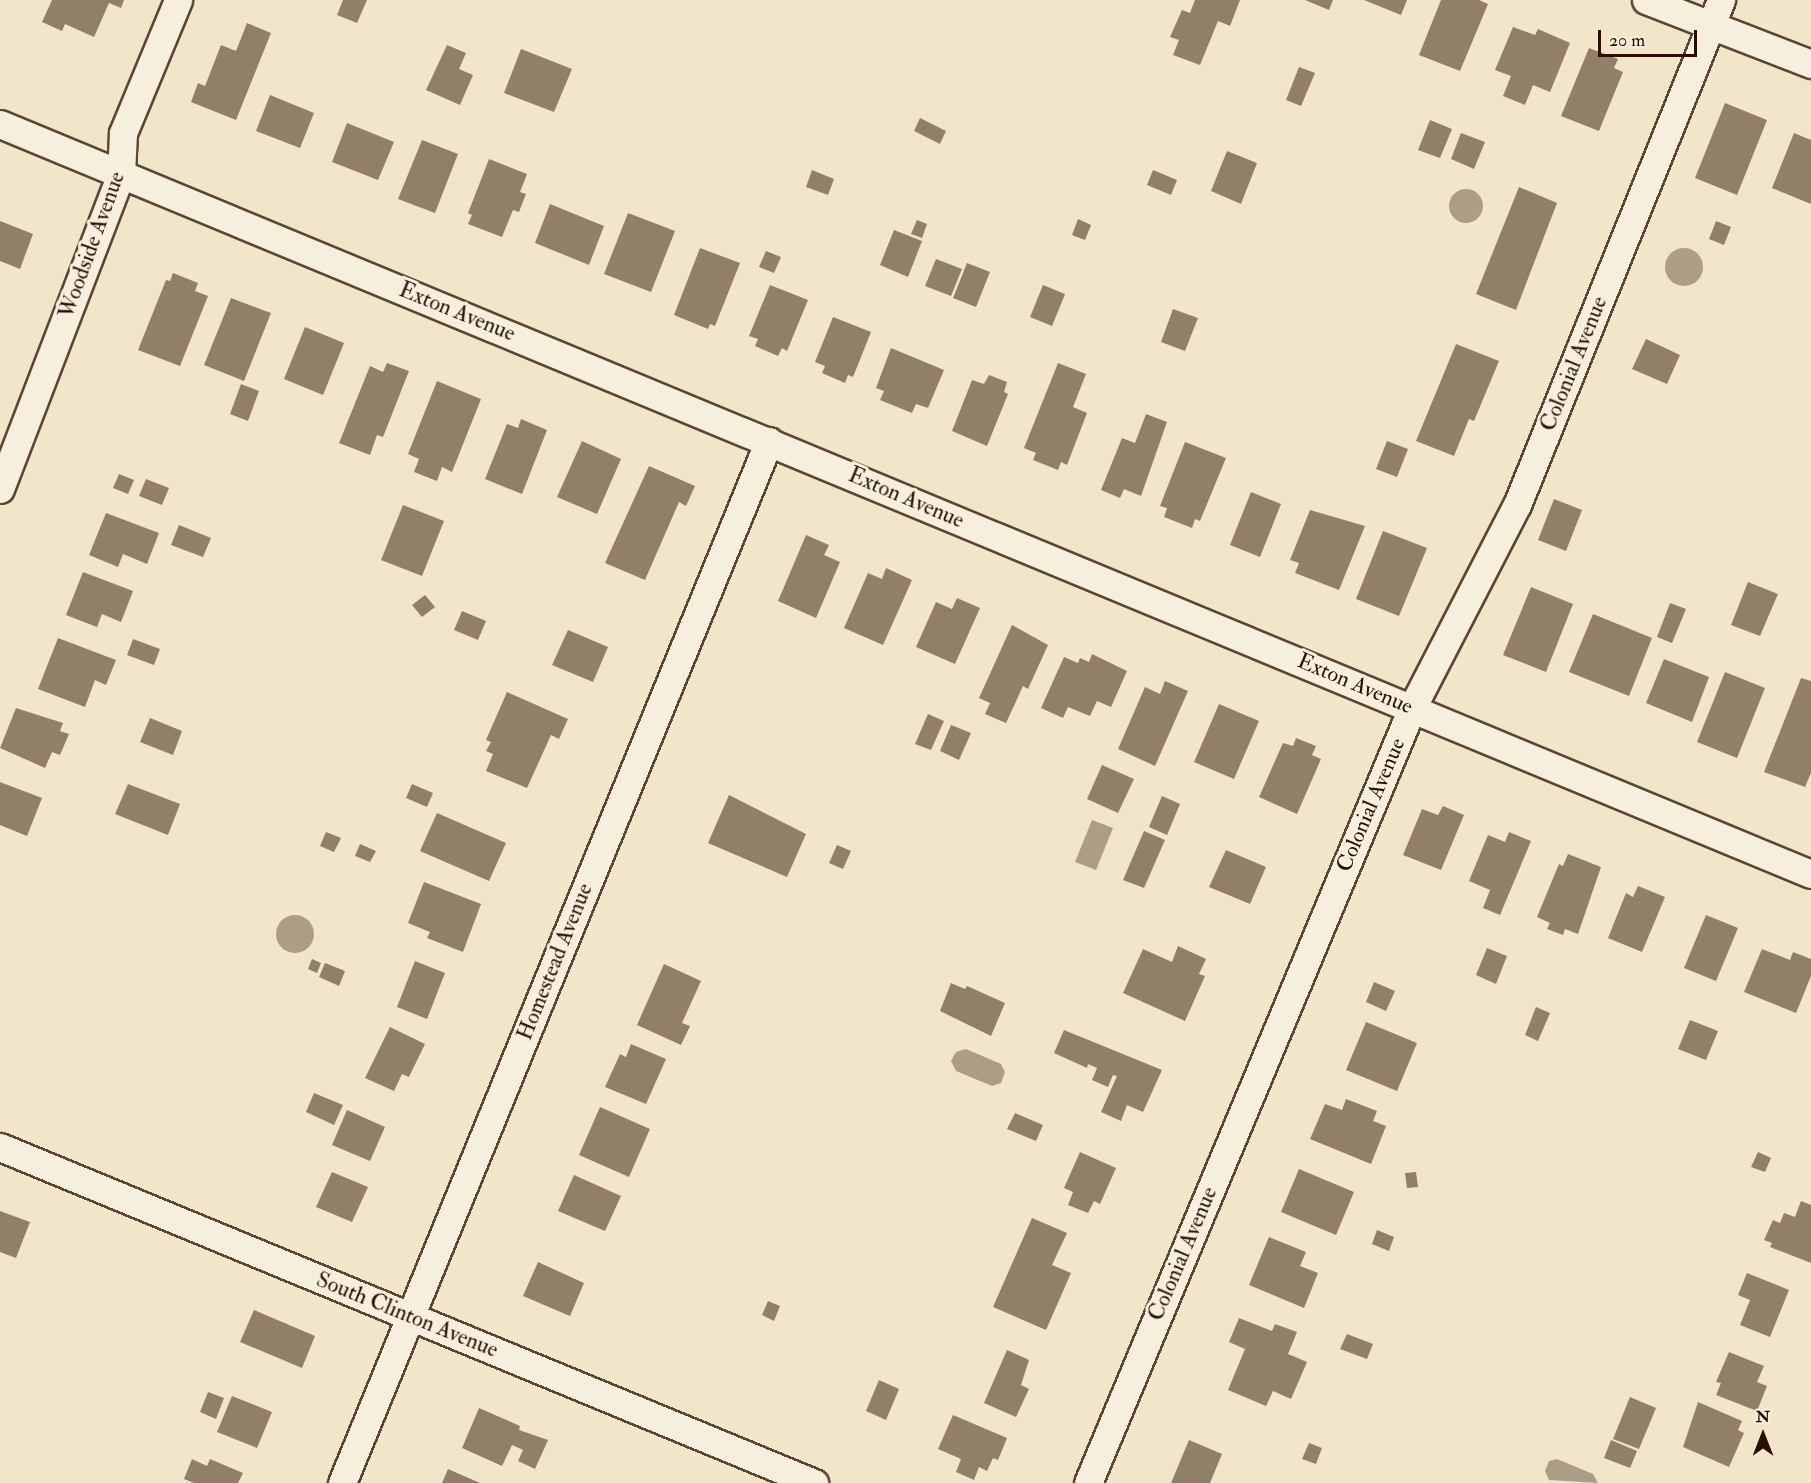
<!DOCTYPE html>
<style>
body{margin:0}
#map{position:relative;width:1811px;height:1483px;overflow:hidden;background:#f2e6ca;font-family:"IM FELL Double Pica",serif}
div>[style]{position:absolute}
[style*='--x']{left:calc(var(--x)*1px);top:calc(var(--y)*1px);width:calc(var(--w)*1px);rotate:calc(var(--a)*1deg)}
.water>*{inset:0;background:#ae9d86}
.round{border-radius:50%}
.building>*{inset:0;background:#927f6a}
.roads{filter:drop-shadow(2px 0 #5c4533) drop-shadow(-2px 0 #5c4533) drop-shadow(0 2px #5c4533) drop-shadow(0 -2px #5c4533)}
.minor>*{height:27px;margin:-13.5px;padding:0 13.5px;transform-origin:13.5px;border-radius:13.5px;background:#f7efdd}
span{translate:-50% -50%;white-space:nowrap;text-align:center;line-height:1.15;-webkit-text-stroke:6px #f7efdd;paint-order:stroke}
.street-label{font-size:22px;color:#2a0f01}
.north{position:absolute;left:1733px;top:1405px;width:60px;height:60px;-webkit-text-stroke:4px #f7efdd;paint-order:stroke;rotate:0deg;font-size:16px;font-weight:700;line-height:24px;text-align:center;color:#2a0f01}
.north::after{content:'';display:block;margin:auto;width:21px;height:27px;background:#2a0f01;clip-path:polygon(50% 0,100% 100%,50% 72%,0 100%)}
.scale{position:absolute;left:1598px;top:30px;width:99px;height:27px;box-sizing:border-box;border:3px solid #2a0f01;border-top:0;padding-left:8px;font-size:18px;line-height:21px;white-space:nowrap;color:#2a0f01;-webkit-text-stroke:4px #f7efdd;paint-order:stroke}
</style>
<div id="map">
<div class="water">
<i class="round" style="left:1449px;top:189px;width:34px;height:34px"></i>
<i class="round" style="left:1665px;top:248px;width:38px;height:38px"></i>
<i style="clip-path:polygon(1092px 820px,1113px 828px,1096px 870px,1075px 862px)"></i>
<i class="round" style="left:276px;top:915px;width:38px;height:38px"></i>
<i style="clip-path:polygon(966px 1049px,1001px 1064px,1005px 1072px,1001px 1083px,992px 1086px,956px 1071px,951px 1061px,956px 1052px)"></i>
<i style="clip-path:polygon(1557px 1459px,1593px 1474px,1598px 1483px,1549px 1480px,1545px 1471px,1549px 1461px)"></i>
</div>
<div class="building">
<i style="clip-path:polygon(52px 0,124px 0,121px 8px,109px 3px,94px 37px,65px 24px,62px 31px,42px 22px)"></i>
<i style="clip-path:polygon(343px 0,367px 0,357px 23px,337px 15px)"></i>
<i style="clip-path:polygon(1195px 0,1240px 0,1230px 26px,1218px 21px,1200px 65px,1173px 55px,1179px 40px,1170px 37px,1182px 10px,1190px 13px)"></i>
<i style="clip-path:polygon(1305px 0,1333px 0,1329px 10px)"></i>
<i style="clip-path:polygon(1364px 0,1407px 0,1401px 15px)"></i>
<i style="clip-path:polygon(1441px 0,1479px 0,1488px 4px,1460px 71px,1419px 55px)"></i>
<i style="clip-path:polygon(247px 23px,271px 33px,236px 120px,191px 102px,198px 83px,205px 86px,221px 45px,236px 51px)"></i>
<i style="clip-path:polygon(1513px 27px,1535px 35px,1538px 29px,1570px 43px,1550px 92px,1533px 85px,1525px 105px,1503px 96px,1511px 76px,1495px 70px)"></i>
<i style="clip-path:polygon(447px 45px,466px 53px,459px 69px,473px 75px,460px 105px,426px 90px)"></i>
<i style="clip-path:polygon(1589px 48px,1618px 59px,1614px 68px,1623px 72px,1599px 131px,1561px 116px)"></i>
<i style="clip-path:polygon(521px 49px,572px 69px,554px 112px,504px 93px)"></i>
<i style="clip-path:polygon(1299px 67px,1315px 73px,1301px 106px,1286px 100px)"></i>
<i style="clip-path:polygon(270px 95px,314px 113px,300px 148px,256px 131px)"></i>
<i style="clip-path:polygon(1725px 103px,1767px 120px,1737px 195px,1695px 178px)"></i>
<i style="clip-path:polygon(920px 118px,946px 131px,940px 144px,914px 131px)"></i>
<i style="clip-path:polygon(1430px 120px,1452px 129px,1440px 158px,1418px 150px)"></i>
<i style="clip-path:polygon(347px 123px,394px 142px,378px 180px,332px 162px)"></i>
<i style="clip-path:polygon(1461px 133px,1485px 142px,1474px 169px,1451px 159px)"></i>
<i style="clip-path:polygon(1794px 133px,1811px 140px,1811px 204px,1772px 188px)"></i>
<i style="clip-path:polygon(422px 140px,458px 154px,435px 213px,398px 199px)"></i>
<i style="clip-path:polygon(1227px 151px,1257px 163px,1241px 204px,1211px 191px)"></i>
<i style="clip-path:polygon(489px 159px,527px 174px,520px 192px,526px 194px,519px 212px,513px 210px,502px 237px,468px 224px,472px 215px,468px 213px)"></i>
<i style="clip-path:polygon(812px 170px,834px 179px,828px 195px,806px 187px)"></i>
<i style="clip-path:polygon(1153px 170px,1177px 180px,1171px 195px,1147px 185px)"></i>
<i style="clip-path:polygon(1519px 187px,1557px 203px,1516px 310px,1476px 294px)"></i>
<i style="clip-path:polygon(550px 204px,604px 226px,589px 265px,535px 243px)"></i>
<i style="clip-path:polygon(628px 213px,675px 231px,651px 292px,604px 274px)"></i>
<i style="clip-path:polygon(1078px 219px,1091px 225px,1085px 240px,1072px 235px)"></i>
<i style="clip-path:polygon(917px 220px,927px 224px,922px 238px,911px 234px)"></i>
<i style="clip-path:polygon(0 221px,33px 234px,20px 269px,0 261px)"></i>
<i style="clip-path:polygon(1716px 221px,1731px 227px,1724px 245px,1709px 239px)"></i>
<i style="clip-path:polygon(894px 230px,922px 241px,908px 277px,880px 265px)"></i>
<i style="clip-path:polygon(700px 248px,740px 263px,715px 326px,710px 324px,708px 329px,674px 315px)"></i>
<i style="clip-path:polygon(766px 251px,781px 257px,774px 273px,759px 267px)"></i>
<i style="clip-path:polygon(936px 259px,962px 269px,951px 296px,925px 286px)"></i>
<i style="clip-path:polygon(967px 263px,990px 272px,976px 307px,953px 298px)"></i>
<i style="clip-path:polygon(173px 273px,198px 283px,195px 291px,208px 296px,180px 366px,138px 350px,166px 280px,170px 281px)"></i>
<i style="clip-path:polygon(770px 285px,808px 300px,787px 351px,782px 348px,778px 356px,755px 346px,758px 339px,749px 336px)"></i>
<i style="clip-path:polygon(1043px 285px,1065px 294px,1052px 326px,1030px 317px)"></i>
<i style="clip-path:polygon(231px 298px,271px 313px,244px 381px,204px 365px)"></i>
<i style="clip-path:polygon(1173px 309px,1198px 318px,1185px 351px,1161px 342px)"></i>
<i style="clip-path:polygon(833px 317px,871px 332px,853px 377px,848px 375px,845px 383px,822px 373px,825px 366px,815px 362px)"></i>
<i style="clip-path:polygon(305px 327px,344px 343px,323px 395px,284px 379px)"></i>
<i style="clip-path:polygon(1646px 339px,1680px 355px,1667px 384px,1632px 369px)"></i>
<i style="clip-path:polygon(1456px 344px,1499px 361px,1474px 421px,1469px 419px,1454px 456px,1416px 441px)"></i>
<i style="clip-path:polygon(891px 348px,944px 370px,928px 408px,916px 404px,912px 413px,880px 400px,884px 391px,876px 388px)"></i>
<i style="clip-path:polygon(387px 363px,409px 371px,383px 437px,377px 435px,370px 455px,339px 443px,370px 366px,383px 372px)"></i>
<i style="clip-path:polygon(1058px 363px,1086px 374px,1073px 407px,1087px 413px,1067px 465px,1061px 462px,1058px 470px,1033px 460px,1036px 453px,1024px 448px)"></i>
<i style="clip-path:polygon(989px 375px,1007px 382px,1004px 392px,1008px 394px,987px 446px,952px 431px,972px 380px,984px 384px)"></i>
<i style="clip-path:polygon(437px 381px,481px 399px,452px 472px,442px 467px,437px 481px,414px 472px,419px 459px,408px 454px)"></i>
<i style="clip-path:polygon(241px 384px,259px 391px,248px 421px,230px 414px)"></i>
<i style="clip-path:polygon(1146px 414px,1167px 422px,1141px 496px,1124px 489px,1120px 498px,1101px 490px,1122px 438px,1135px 443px)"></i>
<i style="clip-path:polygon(521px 419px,547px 430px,522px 494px,485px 479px,507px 424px,518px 428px)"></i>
<i style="clip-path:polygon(582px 441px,621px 459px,597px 514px,557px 497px)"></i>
<i style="clip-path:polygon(1387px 441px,1408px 449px,1397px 477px,1376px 469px)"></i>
<i style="clip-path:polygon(1185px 442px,1226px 458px,1200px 521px,1195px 519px,1192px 528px,1164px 517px,1167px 508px,1160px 506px)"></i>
<i style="clip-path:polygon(649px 466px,695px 486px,686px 506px,679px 502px,645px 580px,605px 563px)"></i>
<i style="clip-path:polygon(119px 474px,134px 480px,128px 494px,113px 488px)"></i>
<i style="clip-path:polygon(146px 479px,169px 488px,162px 505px,139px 496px)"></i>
<i style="clip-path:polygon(1251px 492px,1281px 504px,1260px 557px,1230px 545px)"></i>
<i style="clip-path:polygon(1554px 499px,1582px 510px,1566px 551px,1538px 540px)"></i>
<i style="clip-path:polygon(403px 505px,444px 521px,422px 576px,381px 560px)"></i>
<i style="clip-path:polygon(1310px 510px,1365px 526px,1339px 590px,1295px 573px,1299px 563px,1290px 560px)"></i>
<i style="clip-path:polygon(106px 513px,159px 533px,147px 564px,123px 554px,118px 567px,89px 555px)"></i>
<i style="clip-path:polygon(179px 525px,211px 538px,203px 557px,171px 545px)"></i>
<i style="clip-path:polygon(1383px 531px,1427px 548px,1399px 616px,1356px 599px)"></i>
<i style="clip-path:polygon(806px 535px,829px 545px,824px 555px,840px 562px,816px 618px,778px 601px)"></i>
<i style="clip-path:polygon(886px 568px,912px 580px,883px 645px,844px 628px,868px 573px,882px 579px)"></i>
<i style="clip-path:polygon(83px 572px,133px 591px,121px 622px,102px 614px,97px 627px,66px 615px)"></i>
<i style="clip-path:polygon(1748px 582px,1778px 594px,1760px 636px,1731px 625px)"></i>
<i style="clip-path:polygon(1531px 587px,1573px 604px,1546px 672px,1503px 655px)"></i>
<i style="clip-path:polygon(425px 595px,435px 607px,422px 617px,412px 605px)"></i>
<i style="clip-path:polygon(957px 598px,980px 608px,955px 664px,916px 647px,936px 602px,952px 609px)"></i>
<i style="clip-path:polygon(1670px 603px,1686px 609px,1672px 643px,1657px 637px)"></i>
<i style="clip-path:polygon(462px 611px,486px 621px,478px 640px,454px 630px)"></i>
<i style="clip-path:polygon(1593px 614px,1652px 638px,1629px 696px,1569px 672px)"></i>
<i style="clip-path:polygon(1012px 625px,1048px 645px,1028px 689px,1023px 686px,1006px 723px,985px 714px,990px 703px,979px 698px)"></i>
<i style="clip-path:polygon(568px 630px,608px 647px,593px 682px,552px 665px)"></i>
<i style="clip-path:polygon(58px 638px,116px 660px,106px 685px,95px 680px,85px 707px,38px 689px)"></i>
<i style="clip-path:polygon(133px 639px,160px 649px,154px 665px,127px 655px)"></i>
<i style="clip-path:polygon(1092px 654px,1127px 671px,1111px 707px,1097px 701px,1090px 716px,1068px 707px,1063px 718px,1041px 708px,1064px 657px,1078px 663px,1080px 658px,1089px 662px)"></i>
<i style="clip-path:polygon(1664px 659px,1709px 677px,1692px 722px,1646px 703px)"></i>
<i style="clip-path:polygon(1725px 672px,1765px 688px,1737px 758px,1697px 742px)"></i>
<i style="clip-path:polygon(1801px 678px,1811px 681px,1811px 773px,1805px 787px,1764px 772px)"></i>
<i style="clip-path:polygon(1165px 681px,1188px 691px,1155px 766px,1118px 749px,1145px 687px,1160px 694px)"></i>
<i style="clip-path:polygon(507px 692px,568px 719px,559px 739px,551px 735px,527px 788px,486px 771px,493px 754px,486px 751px,491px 742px,486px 740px)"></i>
<i style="clip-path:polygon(1219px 704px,1259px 721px,1234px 779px,1194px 762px)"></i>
<i style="clip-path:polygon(16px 708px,63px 723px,60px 731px,69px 734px,60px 755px,52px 752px,45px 768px,0 748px)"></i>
<i style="clip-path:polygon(928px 714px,944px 721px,931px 750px,915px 744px)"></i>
<i style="clip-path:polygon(150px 718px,182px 731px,173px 755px,140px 742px)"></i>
<i style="clip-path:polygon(951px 725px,971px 733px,959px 760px,940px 751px)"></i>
<i style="clip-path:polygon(1296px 738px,1316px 746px,1312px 755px,1321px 759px,1297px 814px,1259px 797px,1283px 743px,1293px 746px)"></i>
<i style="clip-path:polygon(1102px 765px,1134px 779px,1118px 813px,1087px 799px)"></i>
<i style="clip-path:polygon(0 782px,42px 798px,27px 836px,0 825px)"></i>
<i style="clip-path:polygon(128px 784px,180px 804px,168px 835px,115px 814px)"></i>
<i style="clip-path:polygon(412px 784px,433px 793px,427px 807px,406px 798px)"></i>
<i style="clip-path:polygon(729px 795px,806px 834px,787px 877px,708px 843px)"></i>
<i style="clip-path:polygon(1162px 796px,1180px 804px,1167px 835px,1149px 827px)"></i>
<i style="clip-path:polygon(1443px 806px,1464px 815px,1441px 870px,1403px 855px,1422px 809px,1438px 815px)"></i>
<i style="clip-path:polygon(437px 813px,506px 843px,489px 881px,420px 851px)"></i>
<i style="clip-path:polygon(1144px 831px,1165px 840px,1144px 888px,1123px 880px)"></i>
<i style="clip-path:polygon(326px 832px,341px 838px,334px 852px,320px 846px)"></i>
<i style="clip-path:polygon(1509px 832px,1531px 841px,1500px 915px,1483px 908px,1490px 890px,1469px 881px,1488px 835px,1505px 842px)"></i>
<i style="clip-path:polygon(360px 844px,376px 851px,370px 862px,355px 856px)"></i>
<i style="clip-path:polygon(837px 845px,851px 851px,843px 869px,829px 863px)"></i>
<i style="clip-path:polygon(1226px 850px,1266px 867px,1250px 904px,1209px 887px)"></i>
<i style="clip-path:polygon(1568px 854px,1601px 867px,1578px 934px,1565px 929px,1563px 935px,1547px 929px,1550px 923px,1537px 917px,1559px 864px,1563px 866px)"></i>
<i style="clip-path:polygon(424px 882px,481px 904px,463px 952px,427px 938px,430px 932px,408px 923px)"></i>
<i style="clip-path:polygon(1638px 886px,1665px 897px,1642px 952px,1608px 938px,1626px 893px,1633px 897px)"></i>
<i style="clip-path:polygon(1706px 915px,1738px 928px,1716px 981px,1684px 968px)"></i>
<i style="clip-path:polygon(1178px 946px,1206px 959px,1199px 974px,1205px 976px,1185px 1021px,1123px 993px,1143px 949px,1172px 962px)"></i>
<i style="clip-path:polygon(1487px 948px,1507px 956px,1496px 984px,1476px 975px)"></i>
<i style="clip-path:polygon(1762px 949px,1790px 960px,1793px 952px,1811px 959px,1811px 976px,1796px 1013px,1744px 992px)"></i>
<i style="clip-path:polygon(312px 959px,321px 963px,317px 973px,308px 969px)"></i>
<i style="clip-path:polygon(415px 961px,445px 973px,427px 1019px,397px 1007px)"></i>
<i style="clip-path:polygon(325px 963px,345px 971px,339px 986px,319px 977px)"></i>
<i style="clip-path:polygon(664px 964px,701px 981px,682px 1023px,690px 1026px,681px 1045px,637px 1025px)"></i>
<i style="clip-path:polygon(1374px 982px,1395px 991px,1386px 1011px,1366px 1002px)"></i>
<i style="clip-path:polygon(951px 983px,965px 989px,967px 986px,1005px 1003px,991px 1036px,940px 1011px)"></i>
<i style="clip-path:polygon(1536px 1007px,1550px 1013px,1538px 1041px,1525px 1035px)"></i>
<i style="clip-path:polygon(1690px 1020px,1718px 1031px,1706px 1060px,1678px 1049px)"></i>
<i style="clip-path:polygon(1366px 1022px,1417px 1043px,1397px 1091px,1346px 1070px)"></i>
<i style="clip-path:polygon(390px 1027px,425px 1044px,409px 1077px,402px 1074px,394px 1091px,365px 1078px)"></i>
<i style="clip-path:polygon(1064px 1030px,1162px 1070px,1143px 1112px,1127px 1105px,1121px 1121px,1101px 1112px,1117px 1076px,1113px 1075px,1108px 1087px,1092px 1080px,1097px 1068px,1088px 1064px,1087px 1068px,1054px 1053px)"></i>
<i style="clip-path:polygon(631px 1044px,666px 1059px,646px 1104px,605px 1087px,620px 1054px,626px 1057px)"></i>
<i style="clip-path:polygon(314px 1093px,343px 1105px,334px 1125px,306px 1112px)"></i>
<i style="clip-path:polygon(1346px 1099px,1377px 1111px,1373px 1121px,1386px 1126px,1371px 1164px,1310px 1139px,1325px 1104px,1342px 1110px)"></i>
<i style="clip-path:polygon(600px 1107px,650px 1129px,629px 1177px,579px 1155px)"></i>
<i style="clip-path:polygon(347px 1110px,385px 1127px,370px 1161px,332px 1145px)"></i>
<i style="clip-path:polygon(1015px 1113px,1043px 1125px,1036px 1141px,1007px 1129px)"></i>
<i style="clip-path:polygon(1080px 1152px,1116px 1168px,1100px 1204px,1094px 1201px,1088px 1213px,1068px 1205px,1073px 1192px,1064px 1188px)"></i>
<i style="clip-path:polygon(1758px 1152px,1771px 1158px,1765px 1172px,1751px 1167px)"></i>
<i style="clip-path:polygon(1299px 1169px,1354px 1192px,1336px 1235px,1281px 1212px)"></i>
<i style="clip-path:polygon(332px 1172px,368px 1187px,352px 1222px,316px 1207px)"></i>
<i style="clip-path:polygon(1416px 1172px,1418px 1187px,1407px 1188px,1405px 1173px)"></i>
<i style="clip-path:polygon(574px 1175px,621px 1196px,605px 1231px,558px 1211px)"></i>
<i style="clip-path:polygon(1801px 1201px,1811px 1205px,1811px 1263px,1770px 1247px,1772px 1243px,1764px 1240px,1773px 1220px,1780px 1223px,1784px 1213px,1795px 1217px)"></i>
<i style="clip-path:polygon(0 1211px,30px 1222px,16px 1258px,0 1252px)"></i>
<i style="clip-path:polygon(1032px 1218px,1067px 1233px,1052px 1265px,1071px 1273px,1046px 1330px,993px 1307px)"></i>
<i style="clip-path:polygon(1377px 1230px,1394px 1237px,1389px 1251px,1372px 1244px)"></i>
<i style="clip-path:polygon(1269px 1237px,1306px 1252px,1300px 1266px,1318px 1273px,1304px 1308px,1249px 1285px)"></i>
<i style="clip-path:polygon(538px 1262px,584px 1283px,570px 1316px,523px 1296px)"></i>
<i style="clip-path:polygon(1747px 1273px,1789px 1290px,1770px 1337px,1740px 1325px,1750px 1300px,1738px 1295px)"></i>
<i style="clip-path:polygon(768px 1301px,780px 1306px,774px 1321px,762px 1315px)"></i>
<i style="clip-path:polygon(254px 1310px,315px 1336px,302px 1368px,240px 1342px)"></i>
<i style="clip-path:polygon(1239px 1318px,1272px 1331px,1275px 1324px,1297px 1332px,1288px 1354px,1307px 1362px,1291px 1399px,1273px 1391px,1266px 1406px,1228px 1390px,1245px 1349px,1229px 1342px)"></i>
<i style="clip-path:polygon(1347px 1334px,1373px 1344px,1367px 1359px,1340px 1349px)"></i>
<i style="clip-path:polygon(1007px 1350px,1029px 1360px,1021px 1385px,1029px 1389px,1016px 1417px,984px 1403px)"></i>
<i style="clip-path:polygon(1729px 1352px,1764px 1366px,1757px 1382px,1767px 1386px,1757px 1411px,1716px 1395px,1721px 1383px,1716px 1382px)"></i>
<i style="clip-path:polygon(879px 1380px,899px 1389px,886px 1420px,866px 1411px)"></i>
<i style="clip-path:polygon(208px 1392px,224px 1398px,216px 1419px,200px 1412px)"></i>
<i style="clip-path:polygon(232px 1396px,272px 1412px,257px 1448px,217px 1432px)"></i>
<i style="clip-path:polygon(1630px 1397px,1656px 1408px,1639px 1449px,1613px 1439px)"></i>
<i style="clip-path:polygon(1698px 1402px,1742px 1421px,1738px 1430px,1744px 1433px,1729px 1467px,1683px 1447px)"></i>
<i style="clip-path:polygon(479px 1408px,520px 1426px,519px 1430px,548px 1440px,535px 1469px,518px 1461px,523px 1450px,512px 1445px,502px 1466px,462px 1448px)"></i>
<i style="clip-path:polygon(953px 1415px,1007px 1438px,998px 1460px,993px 1458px,987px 1471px,979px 1467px,974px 1480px,956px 1472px,961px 1459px,938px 1449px)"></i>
<i style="clip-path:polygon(1189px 1440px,1222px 1454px,1210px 1483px,1171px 1483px)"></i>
<i style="clip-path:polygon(1611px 1440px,1637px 1451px,1630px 1468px,1604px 1458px)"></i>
<i style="clip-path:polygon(1309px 1443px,1322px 1448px,1316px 1464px,1302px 1459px)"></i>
<i style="clip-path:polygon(192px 1459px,207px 1466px,210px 1459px,243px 1473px,238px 1483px,194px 1483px,184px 1479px)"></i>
<i style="clip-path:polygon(448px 1469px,480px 1483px,442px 1483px)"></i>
</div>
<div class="roads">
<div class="minor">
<i style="--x:1646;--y:0;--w:177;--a:21.2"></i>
<i style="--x:0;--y:124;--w:1960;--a:22.5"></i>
<i style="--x:0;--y:489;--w:337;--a:-69"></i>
<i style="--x:121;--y:174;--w:41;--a:-87.2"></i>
<i style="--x:123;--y:133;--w:144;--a:-67.5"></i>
<i style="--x:0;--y:1147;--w:881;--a:22.43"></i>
<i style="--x:342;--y:1483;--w:1126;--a:-67.72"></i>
<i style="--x:1088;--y:1483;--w:840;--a:-67.31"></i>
<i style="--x:1412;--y:708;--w:229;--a:-62.7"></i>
<i style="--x:1517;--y:505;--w:545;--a:-68"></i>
</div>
</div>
<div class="street-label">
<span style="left:92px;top:245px;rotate:-70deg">Woodside Avenue</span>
<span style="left:457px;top:312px;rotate:22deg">Exton Avenue</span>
<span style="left:1574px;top:364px;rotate:-68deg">Colonial Avenue</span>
<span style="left:906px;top:498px;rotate:23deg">Exton Avenue</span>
<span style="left:1355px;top:684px;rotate:23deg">Exton Avenue</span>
<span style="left:1371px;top:805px;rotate:-67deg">Colonial Avenue</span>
<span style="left:555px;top:962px;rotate:-68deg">Homestead Avenue</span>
<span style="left:1183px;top:1254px;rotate:-67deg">Colonial Avenue</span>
<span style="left:407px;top:1315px;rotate:22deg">South Clinton Avenue</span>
</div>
<div class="north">N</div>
<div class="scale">20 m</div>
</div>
